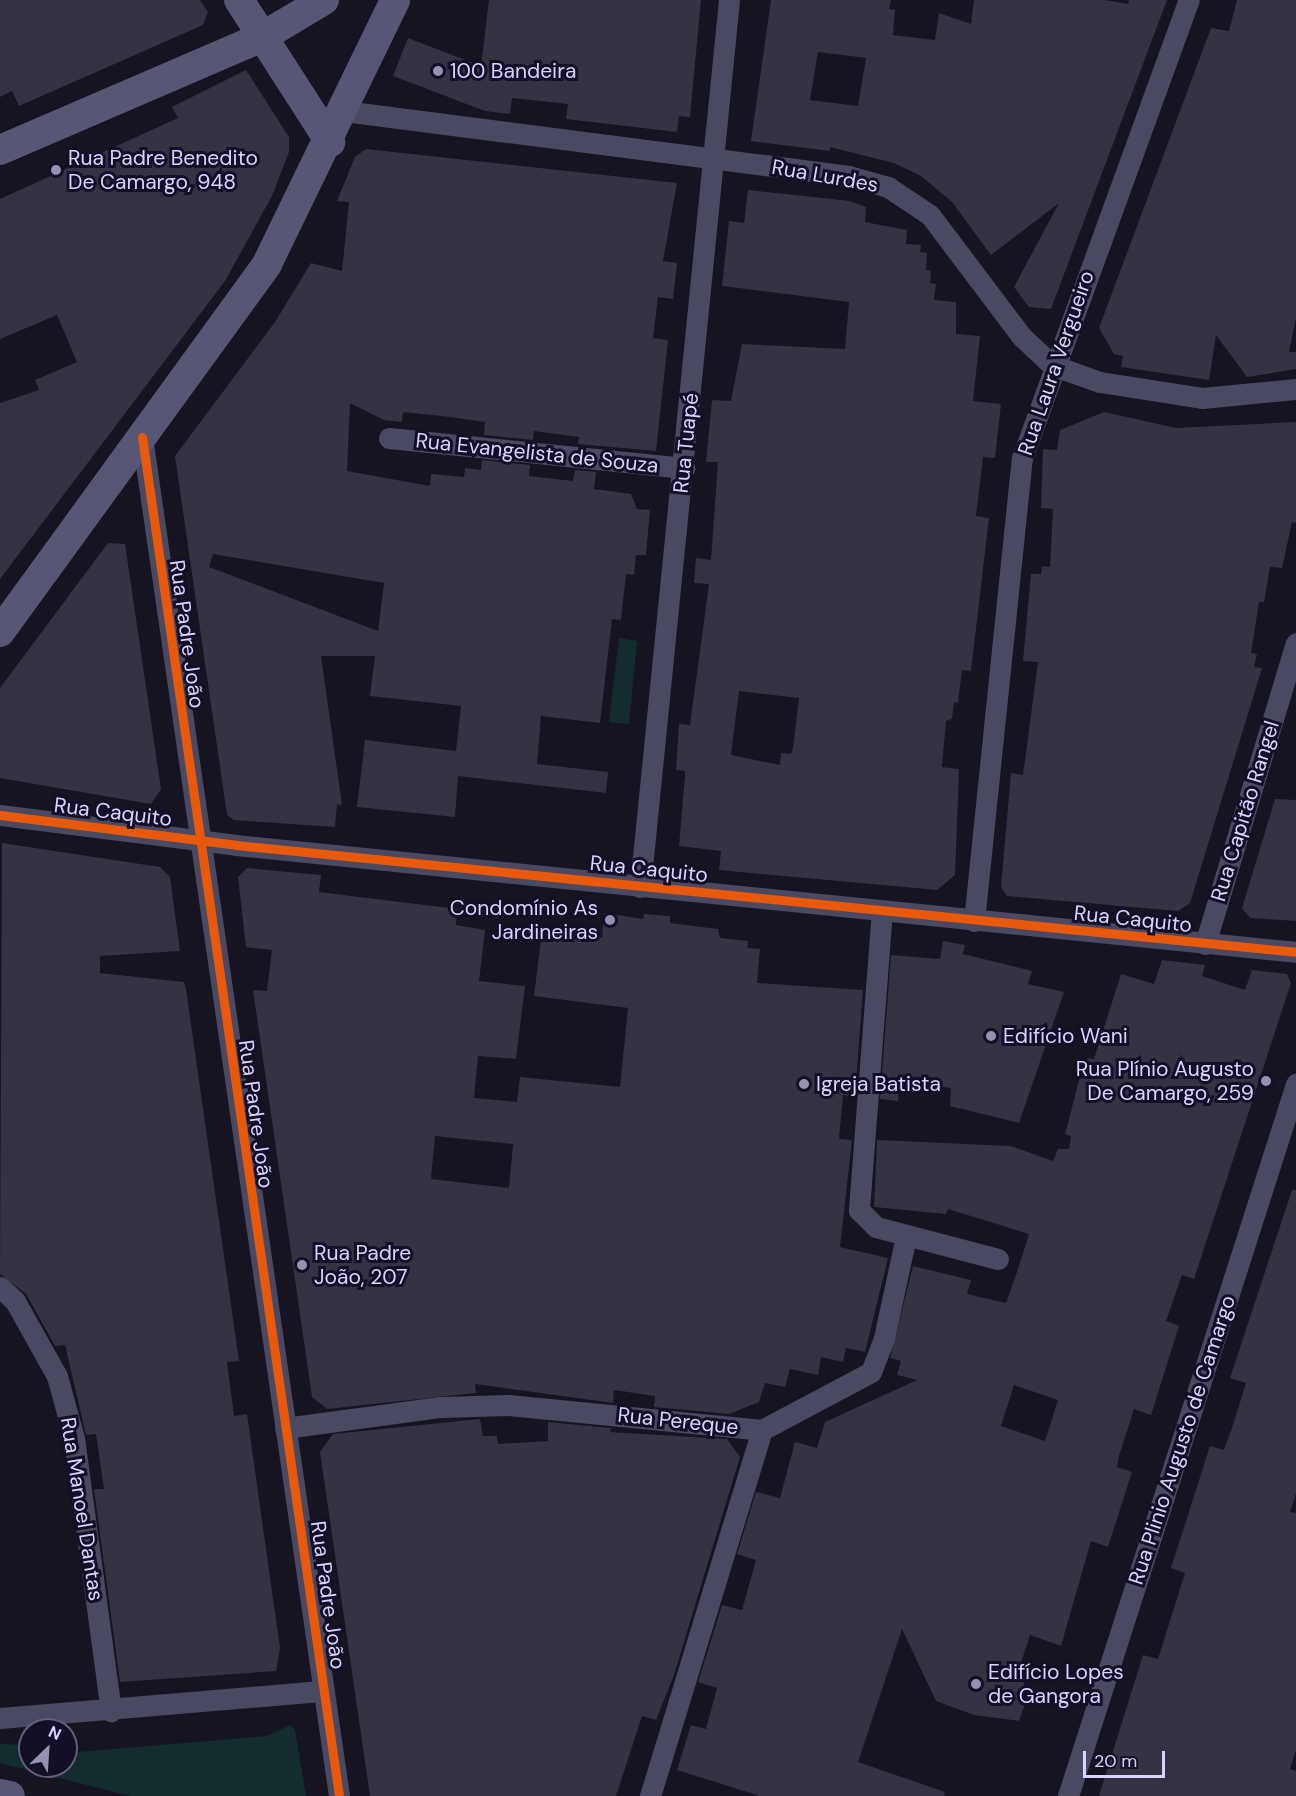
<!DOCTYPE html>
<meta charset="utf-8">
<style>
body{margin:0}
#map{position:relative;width:1296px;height:1796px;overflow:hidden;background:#161421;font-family:"DM Sans",sans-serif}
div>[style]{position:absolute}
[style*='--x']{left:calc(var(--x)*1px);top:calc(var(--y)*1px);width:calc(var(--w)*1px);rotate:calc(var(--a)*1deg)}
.green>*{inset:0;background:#132c2d}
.building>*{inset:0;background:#343243}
.minor>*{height:21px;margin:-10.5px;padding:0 10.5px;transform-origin:10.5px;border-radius:10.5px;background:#4a4962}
.secondary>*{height:30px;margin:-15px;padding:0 15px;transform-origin:15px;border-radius:15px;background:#575674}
.cycleway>*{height:9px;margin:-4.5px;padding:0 4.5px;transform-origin:4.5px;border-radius:4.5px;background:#e8590c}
.dots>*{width:16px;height:16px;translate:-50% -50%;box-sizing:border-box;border:3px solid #130f26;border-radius:50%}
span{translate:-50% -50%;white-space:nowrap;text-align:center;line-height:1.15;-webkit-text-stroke:6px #130f26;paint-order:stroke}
.poi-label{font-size:21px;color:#d9d4ff}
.left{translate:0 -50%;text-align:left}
.right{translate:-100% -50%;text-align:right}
.street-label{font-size:21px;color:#d9d4ff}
.north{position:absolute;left:18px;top:1718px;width:60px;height:60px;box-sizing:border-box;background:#130f26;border:2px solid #625e7d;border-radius:50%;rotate:25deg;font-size:16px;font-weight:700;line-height:24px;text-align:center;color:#d9d4ff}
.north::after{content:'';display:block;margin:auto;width:21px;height:27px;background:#9591b1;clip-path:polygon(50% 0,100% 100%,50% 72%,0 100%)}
.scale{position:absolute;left:1083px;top:1751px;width:82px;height:27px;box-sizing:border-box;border:3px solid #d9d4ff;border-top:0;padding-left:8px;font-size:18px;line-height:21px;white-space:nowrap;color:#d9d4ff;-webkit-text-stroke:4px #130f26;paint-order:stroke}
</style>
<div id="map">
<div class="green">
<i style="clip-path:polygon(619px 638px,637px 641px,629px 724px,609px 722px)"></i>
<i style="clip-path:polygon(290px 1725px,295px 1730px,306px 1796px,130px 1796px,0 1763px,0 1744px,30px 1745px,30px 1766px,66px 1766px,66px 1753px,267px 1736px)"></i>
</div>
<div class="building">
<i style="clip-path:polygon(0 0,200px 0,208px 12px,203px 25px,19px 106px,12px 91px,0 97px)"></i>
<i style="clip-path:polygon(489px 0,701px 0,690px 117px,679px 116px,677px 132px,566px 119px,568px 104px,512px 98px,510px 114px,485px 111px,393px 76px,408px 38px,481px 66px)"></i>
<i style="clip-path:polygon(evenodd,771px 0,891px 0,889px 9px,895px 10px,893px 35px,935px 40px,939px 13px,971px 24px,974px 0,1105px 0,1128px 4px,1129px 0,1167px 0,1051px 309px,1029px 307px,1014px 287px,1059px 203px,991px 255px,952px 202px,921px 176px,894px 163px,830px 147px,830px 151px,751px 141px,771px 0,818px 52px,866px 58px,858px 106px,810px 100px,818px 52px)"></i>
<i style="clip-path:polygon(1237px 0,1296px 0,1296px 318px,1289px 352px,1296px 352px,1296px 369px,1247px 377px,1216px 335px,1209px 380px,1121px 367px,1123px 356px,1114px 354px,1099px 328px,1211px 28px,1229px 31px)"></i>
<i style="clip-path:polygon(246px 70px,289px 137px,289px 152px,272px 196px,225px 281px,0 579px,0 403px,39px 390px,35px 380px,77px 362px,57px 315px,0 339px,0 199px,178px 118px,172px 107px)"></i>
<i style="clip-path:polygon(evenodd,366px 149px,677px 183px,663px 261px,677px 263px,673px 299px,658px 297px,653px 338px,668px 340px,656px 451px,578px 444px,579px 437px,534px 431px,533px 440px,484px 435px,485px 422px,450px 417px,403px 412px,402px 422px,384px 420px,350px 403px,347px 471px,430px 486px,431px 474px,464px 477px,465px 468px,481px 470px,482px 460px,530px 465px,529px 476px,573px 481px,575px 470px,596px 472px,594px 489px,631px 494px,637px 509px,650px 510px,646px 555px,636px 555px,634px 575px,626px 574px,621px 620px,612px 619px,600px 723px,541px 716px,537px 764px,608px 772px,606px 793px,458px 776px,455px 817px,357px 807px,365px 740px,456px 751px,461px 706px,370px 696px,375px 656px,321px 656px,342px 805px,337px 804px,335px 827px,234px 820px,227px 815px,175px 456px,275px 322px,311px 263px,342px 271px,349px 202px,337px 201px,355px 157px,366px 149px,213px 554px,384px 583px,378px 631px,209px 567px,213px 554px)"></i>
<i style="clip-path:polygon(evenodd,748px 190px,850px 201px,866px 207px,865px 222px,907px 230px,906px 244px,921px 245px,920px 252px,927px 253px,926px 270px,931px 271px,930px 283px,936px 284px,934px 300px,956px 302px,956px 334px,980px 336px,973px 401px,1001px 404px,995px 458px,983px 457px,976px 516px,989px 518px,971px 671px,962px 670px,958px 703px,954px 702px,952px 719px,946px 721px,942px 767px,959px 769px,955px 875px,937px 890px,719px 870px,721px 851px,679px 846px,685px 776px,685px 771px,676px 770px,679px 724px,690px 725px,709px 584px,694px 583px,696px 558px,711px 560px,718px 462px,706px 462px,712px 400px,731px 401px,742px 344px,845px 349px,849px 302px,722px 286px,729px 221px,744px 223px,748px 190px,739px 691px,799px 698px,793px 748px,791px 754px,781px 753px,780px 765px,731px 755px,739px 691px)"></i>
<i style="clip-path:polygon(1104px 412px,1176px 428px,1296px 422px,1296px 523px,1292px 522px,1282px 568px,1270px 567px,1264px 602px,1259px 602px,1251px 653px,1257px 654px,1254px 667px,1262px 668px,1190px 903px,1178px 911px,1007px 896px,1001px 887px,1011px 773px,1023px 775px,1038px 662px,1023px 661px,1031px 574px,1041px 574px,1042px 566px,1050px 567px,1053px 509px,1041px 508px,1043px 449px,1057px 450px,1060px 430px)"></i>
<i style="clip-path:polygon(108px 543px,125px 544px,161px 789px,151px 804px,0 778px,0 688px)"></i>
<i style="clip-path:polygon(1275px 799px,1296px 800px,1296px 921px,1250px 918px,1242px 908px)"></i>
<i style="clip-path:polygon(2px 843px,160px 867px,170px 877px,180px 951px,100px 956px,100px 973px,184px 982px,186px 989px,239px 1361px,227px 1362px,234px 1416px,247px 1414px,280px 1648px,276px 1671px,120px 1682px,94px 1489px,104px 1489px,96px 1434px,86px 1435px,65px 1345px,55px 1346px,26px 1294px,0 1274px)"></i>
<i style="clip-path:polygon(evenodd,247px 868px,321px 875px,319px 892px,457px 909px,456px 925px,485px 930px,479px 981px,525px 986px,516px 1059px,478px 1056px,474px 1098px,517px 1102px,520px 1077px,620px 1087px,628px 1008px,534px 996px,542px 931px,602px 938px,604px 913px,643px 919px,644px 914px,670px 916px,670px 923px,718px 929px,720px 938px,748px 941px,747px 948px,760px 949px,757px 983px,863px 990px,855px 1096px,843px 1095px,839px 1139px,852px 1140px,840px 1247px,888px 1258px,865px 1352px,846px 1348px,843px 1362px,821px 1357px,818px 1375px,790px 1369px,785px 1387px,765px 1383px,759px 1402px,729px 1414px,654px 1407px,655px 1396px,614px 1390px,613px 1403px,475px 1384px,476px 1393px,327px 1409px,312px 1397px,253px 990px,267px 991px,272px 950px,246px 947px,238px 877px,247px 868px,435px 1136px,513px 1144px,509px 1188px,431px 1179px,435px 1136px)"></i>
<i style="clip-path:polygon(943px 941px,965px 945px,963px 954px,1032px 971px,1028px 984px,1064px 992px,1019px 1123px,950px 1106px,951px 1088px,900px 1081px,898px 1101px,880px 1099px,891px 955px,940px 959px)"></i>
<i style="clip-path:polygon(evenodd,1162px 960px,1205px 965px,1202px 976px,1245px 990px,1252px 970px,1287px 974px,1291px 983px,1194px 1279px,1182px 1275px,1166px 1321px,1179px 1326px,1151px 1415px,1134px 1409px,1119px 1456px,1117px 1467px,1132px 1472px,1108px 1547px,1091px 1541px,1061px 1646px,1030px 1635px,1018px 1672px,1029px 1693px,1019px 1721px,974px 1715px,936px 1701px,902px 1629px,858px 1762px,945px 1792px,944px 1796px,760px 1796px,677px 1770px,691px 1725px,706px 1729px,717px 1688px,698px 1682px,722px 1605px,742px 1610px,756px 1560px,737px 1554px,756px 1492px,780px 1498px,795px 1442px,817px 1448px,825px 1422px,917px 1380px,897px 1375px,901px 1361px,890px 1358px,913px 1266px,971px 1280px,967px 1294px,1006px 1303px,1018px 1269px,1029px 1234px,948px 1209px,946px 1214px,874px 1207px,877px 1140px,1011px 1146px,1053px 1161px,1058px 1149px,1069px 1149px,1071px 1136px,1065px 1134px,1078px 1084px,1087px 1058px,1094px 1059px,1121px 974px,1154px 984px,1162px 960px,1014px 1385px,1058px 1400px,1045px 1441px,1001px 1426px,1014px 1385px)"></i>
<i style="clip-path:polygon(1292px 1190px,1296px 1190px,1296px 1493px,1290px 1512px,1296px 1513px,1296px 1750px,1290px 1769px,1296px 1771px,1296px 1796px,1099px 1796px,1143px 1655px,1158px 1659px,1185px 1573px,1171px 1568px,1210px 1446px,1224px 1450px,1232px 1428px,1246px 1383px,1230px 1378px)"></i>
<i style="clip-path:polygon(480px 1419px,483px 1436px,497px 1436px,498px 1444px,548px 1441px,548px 1422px,611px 1428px,610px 1432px,727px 1439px,740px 1457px,674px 1675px,656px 1720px,642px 1716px,616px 1796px,370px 1796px,320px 1452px,333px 1434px)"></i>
</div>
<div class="minor">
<i style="--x:344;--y:111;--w:509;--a:7.33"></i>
<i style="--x:849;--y:176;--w:41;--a:15.8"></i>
<i style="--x:888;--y:187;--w:50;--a:33.7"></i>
<i style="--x:930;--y:215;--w:153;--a:53"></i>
<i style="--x:1022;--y:337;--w:41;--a:43"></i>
<i style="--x:1052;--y:365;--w:51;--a:19.5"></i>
<i style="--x:1100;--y:382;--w:103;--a:8.9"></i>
<i style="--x:1202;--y:398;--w:94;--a:-5.5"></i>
<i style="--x:142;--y:437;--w:1373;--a:81.75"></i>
<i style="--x:389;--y:438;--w:297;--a:5.8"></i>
<i style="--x:0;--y:815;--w:238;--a:7.2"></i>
<i style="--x:236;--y:845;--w:1065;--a:5.76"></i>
<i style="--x:640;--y:887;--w:891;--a:-84.27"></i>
<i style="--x:882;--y:910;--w:301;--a:94.4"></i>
<i style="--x:859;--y:1210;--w:24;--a:45"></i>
<i style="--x:876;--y:1227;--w:126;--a:14.7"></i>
<i style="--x:974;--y:921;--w:465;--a:-84.1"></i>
<i style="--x:1022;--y:458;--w:487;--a:-70"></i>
<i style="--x:1205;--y:944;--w:314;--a:-73.2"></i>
<i style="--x:0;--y:1287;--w:21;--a:43"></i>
<i style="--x:15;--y:1301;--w:86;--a:60.8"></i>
<i style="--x:57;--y:1376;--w:64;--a:74.7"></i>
<i style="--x:74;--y:1438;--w:276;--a:82.3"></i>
<i style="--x:285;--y:1428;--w:157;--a:-7.7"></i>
<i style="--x:441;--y:1407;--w:67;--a:-1.7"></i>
<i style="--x:508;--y:1405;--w:255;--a:5.6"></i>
<i style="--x:762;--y:1430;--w:123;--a:-28"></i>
<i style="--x:871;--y:1372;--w:36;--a:-69"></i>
<i style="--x:884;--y:1338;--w:104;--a:-77.8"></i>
<i style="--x:0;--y:1718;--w:325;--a:-4.8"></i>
<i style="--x:650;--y:1796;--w:383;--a:-73"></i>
<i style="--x:1068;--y:1796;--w:748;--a:-72.24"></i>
</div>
<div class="secondary">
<i style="--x:239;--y:0;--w:169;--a:57.3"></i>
<i style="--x:0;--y:150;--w:285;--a:-23.3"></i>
<i style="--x:262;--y:37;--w:72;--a:-30.8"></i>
<i style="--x:0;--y:632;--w:455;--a:-54"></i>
<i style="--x:267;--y:264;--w:293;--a:-64.1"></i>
<i style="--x:0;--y:1794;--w:10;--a:11"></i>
</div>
<div class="cycleway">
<i style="--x:142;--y:437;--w:1373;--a:81.75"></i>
<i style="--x:0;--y:815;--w:238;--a:7.2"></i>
<i style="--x:236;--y:845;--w:1065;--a:5.76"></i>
</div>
<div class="dots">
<i style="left:438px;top:71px;background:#9591b1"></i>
<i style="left:56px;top:170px;background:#9591b1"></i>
<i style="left:610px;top:920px;background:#9591b1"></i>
<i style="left:991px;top:1036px;background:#9591b1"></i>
<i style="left:1266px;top:1081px;background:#9591b1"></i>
<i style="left:804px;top:1084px;background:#9591b1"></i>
<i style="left:302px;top:1265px;background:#9591b1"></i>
<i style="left:976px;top:1684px;background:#9591b1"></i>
</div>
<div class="poi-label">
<span class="left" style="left:450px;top:71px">100 Bandeira</span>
<span class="left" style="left:68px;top:170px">Rua Padre Benedito<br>De Camargo, 948</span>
<span class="right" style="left:598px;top:920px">Condomínio As<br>Jardineiras</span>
<span class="left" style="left:1003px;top:1036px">Edifício Wani</span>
<span class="right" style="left:1254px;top:1081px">Rua Plínio Augusto<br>De Camargo, 259</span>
<span class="left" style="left:816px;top:1084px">Igreja Batista</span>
<span class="left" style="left:314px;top:1265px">Rua Padre<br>João, 207</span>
<span class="left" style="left:988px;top:1684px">Edifício Lopes<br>de Gangora</span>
</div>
<div class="street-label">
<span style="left:825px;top:176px;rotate:10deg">Rua Lurdes</span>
<span style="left:1056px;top:363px;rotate:-71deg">Rua Laura Vergueiro</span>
<span style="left:686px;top:443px;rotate:-84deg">Rua Tuapé</span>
<span style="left:537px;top:453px;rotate:6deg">Rua Evangelista de Souza</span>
<span style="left:187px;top:634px;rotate:82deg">Rua Padre João</span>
<span style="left:1245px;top:811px;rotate:-73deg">Rua Capitão Rangel</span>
<span style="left:113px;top:812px;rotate:7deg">Rua Caquito</span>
<span style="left:649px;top:869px;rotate:6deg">Rua Caquito</span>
<span style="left:1133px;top:919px;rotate:6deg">Rua Caquito</span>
<span style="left:256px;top:1114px;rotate:82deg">Rua Padre João</span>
<span style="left:678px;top:1421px;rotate:6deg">Rua Pereque</span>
<span style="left:1182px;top:1440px;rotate:-72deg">Rua Plinio Augusto de Camargo</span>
<span style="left:82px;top:1509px;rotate:81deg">Rua Manoel Dantas</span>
<span style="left:328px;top:1595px;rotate:82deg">Rua Padre João</span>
</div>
<div class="north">N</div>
<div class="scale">20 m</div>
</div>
